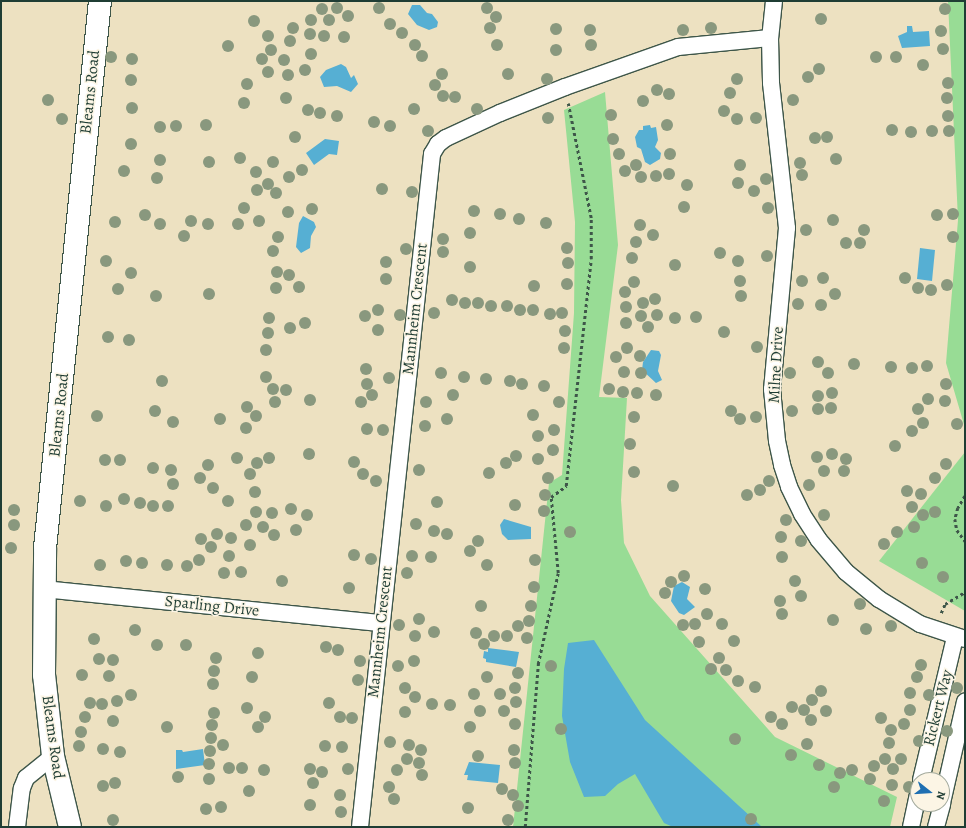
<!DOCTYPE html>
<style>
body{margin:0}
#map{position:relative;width:966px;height:828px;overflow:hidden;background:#ede1c1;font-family:Alegreya,serif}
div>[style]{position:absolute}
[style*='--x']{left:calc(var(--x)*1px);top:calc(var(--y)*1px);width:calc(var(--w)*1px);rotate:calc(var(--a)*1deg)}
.green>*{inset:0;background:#98dc95}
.water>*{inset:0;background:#56afd3}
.path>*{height:2.5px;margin-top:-1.25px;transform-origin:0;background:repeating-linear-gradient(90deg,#3e5649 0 3px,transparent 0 6px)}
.roads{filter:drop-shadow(1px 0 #3e5649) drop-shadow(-1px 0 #3e5649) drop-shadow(0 1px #3e5649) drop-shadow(0 -1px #3e5649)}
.street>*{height:16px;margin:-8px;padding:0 8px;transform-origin:8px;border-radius:8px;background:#fff}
.secondary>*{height:22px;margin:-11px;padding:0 11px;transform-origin:11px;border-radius:11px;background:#fff}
.trees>*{width:12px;height:12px;margin:-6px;border-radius:50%;background:#89987e}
span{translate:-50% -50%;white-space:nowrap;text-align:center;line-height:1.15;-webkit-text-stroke:3px #fcf5e5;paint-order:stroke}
.street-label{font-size:16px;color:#1f3d34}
.frame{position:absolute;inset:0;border:2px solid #1f3d34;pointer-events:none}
.north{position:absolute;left:910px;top:772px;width:40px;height:40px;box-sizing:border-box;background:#fcf5e5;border:1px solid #a4ab9e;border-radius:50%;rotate:107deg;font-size:11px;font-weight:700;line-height:16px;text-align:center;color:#1f3d34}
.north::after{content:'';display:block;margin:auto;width:14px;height:18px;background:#1f6fb2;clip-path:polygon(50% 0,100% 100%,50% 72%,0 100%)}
</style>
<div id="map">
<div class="green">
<i style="clip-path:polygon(948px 1px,965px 1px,965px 428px,946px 363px,958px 220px)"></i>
<i style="clip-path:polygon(605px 92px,618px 245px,599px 397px,627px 398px,621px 500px,624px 543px,650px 596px,775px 737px,897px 797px,890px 827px,513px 827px,549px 483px,562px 475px,574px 313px,575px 222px,564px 110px)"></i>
<i style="clip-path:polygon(965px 452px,965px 611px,879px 561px)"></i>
</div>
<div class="water">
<i style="clip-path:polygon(412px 5px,420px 5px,427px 13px,432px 14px,438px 22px,437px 27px,429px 30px,417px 25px,408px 14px)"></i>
<i style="clip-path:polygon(907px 26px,912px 26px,913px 32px,929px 31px,930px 46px,902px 48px,898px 36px,907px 32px)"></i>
<i style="clip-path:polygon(341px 64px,346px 67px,351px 78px,354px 75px,358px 84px,351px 92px,337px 86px,324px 87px,320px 77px,326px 70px)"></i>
<i style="clip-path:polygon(650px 125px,651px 128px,656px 127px,658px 140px,655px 147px,661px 153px,660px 159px,650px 165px,645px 162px,641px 149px,637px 147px,635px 137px,639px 130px,643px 130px,643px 126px)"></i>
<i style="clip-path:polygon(325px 139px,339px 141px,337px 155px,329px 154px,314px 165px,306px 153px)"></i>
<i style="clip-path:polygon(303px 216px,314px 222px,316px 227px,311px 236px,310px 248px,301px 253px,296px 247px,299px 223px)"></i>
<i style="clip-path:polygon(920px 248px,935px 250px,932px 281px,917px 279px)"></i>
<i style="clip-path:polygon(651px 350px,659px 351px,661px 355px,658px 371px,662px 380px,656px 383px,642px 370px,643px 362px)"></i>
<i style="clip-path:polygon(504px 519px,531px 527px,531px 539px,508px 540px,502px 534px,500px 525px)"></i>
<i style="clip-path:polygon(682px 582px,690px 587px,687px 599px,695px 607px,684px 615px,679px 613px,671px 601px,674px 586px)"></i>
<i style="clip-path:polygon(594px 640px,645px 720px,762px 827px,673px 827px,664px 823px,635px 774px,618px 784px,605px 796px,584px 797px,570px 762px,562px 716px,564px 669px,568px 643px)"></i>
<i style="clip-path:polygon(488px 648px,519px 652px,516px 667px,486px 662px,486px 659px,483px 658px,484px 651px,488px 652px)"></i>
<i style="clip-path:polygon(203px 749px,205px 765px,176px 769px,176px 750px,182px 750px,183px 752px)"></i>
<i style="clip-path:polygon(469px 762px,500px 765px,498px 783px,467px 780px,468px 775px,464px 775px)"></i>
</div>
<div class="path">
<i style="--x:965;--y:496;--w:14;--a:120"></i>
<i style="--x:958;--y:508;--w:11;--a:105"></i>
<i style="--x:955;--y:519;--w:11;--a:80"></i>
<i style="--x:957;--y:530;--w:14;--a:54"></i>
<i style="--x:941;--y:613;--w:10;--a:-66"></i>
<i style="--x:945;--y:604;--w:23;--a:-31"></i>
<i style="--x:525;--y:827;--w:164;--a:-85.4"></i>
<i style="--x:538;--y:664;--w:93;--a:-77.6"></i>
<i style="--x:558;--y:573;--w:76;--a:-95.3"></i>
<i style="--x:551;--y:497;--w:19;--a:-36"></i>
<i style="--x:566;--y:486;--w:228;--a:-83.7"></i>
<i style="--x:591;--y:259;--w:41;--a:-90"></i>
<i style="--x:591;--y:218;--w:117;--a:-101.3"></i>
</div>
<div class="roads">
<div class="street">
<i style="--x:774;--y:1;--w:37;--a:96"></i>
<i style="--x:770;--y:38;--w:45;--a:88.7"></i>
<i style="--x:771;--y:83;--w:146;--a:83.7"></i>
<i style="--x:787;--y:228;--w:162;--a:95.3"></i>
<i style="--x:772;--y:389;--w:52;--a:84.5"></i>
<i style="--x:777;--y:441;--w:25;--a:78"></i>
<i style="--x:782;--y:465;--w:23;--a:72"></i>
<i style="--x:789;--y:487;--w:30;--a:64"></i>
<i style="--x:802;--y:514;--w:30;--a:57"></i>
<i style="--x:818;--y:539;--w:43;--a:49.7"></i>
<i style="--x:846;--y:572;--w:43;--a:39.3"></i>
<i style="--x:879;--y:599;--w:48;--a:31.4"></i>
<i style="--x:920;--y:624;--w:47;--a:18.4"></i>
<i style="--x:44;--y:589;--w:339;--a:5.8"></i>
<i style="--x:921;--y:780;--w:147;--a:-76.6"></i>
<i style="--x:942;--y:803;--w:104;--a:-77.2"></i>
<i style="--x:17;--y:827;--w:39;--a:-83"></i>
<i style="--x:22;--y:788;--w:11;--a:-68"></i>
<i style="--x:26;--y:778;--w:35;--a:-39"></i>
<i style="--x:360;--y:827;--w:677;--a:-83.89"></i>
<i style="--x:432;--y:154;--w:12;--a:-59"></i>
<i style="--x:438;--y:144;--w:10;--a:-37"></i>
<i style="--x:446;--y:138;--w:60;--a:-24.8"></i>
<i style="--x:500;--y:113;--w:70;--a:-21.8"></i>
<i style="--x:565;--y:87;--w:120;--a:-19.5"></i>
<i style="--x:678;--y:47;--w:92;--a:-5.6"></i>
<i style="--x:911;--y:827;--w:34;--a:-78"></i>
<i style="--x:936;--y:827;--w:24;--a:-75"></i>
</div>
<div class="secondary">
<i style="--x:70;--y:827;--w:73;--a:-103.5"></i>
<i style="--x:53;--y:756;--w:81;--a:-96.3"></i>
<i style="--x:44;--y:675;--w:127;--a:-89.5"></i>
<i style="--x:45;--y:548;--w:550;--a:-84.26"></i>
</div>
</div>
<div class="trees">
<i style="left:337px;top:8px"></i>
<i style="left:379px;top:8px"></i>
<i style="left:487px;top:8px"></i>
<i style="left:322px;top:9px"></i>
<i style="left:945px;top:9px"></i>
<i style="left:348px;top:16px"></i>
<i style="left:496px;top:17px"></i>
<i style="left:821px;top:19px"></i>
<i style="left:311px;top:20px"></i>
<i style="left:329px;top:20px"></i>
<i style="left:254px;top:21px"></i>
<i style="left:390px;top:24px"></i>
<i style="left:293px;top:28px"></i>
<i style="left:490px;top:28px"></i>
<i style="left:711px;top:28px"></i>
<i style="left:556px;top:29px"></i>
<i style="left:590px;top:30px"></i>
<i style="left:683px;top:30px"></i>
<i style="left:941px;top:31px"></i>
<i style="left:402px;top:33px"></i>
<i style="left:310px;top:34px"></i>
<i style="left:268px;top:36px"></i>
<i style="left:324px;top:36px"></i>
<i style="left:344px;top:37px"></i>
<i style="left:290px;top:41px"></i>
<i style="left:415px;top:45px"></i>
<i style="left:497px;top:45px"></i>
<i style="left:591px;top:45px"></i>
<i style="left:228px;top:46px"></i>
<i style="left:943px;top:49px"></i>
<i style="left:271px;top:50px"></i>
<i style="left:556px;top:50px"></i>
<i style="left:311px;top:54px"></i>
<i style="left:422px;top:56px"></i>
<i style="left:111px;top:57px"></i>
<i style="left:876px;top:57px"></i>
<i style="left:896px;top:57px"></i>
<i style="left:132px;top:59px"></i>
<i style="left:262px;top:59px"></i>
<i style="left:284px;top:60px"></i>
<i style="left:923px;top:65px"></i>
<i style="left:819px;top:69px"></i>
<i style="left:305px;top:70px"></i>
<i style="left:268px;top:72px"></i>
<i style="left:442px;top:74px"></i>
<i style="left:508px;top:74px"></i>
<i style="left:288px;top:75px"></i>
<i style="left:808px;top:77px"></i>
<i style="left:547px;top:79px"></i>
<i style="left:737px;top:79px"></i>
<i style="left:131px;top:80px"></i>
<i style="left:948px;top:83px"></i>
<i style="left:247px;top:84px"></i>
<i style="left:435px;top:85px"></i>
<i style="left:657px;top:90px"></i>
<i style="left:730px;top:93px"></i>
<i style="left:669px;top:94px"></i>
<i style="left:443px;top:96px"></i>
<i style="left:455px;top:97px"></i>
<i style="left:286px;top:98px"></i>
<i style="left:947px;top:98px"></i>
<i style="left:48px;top:100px"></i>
<i style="left:793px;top:100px"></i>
<i style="left:643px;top:101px"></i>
<i style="left:244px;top:103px"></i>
<i style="left:132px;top:108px"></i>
<i style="left:414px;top:109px"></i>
<i style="left:477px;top:109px"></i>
<i style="left:308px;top:110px"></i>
<i style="left:724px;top:111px"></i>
<i style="left:320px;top:113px"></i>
<i style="left:611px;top:115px"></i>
<i style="left:337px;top:116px"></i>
<i style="left:948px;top:116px"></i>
<i style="left:548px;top:118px"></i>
<i style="left:756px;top:118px"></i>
<i style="left:62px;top:119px"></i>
<i style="left:737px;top:119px"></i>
<i style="left:374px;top:122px"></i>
<i style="left:206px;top:125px"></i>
<i style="left:667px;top:125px"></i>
<i style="left:176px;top:126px"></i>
<i style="left:390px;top:126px"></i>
<i style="left:160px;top:127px"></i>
<i style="left:892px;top:130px"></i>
<i style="left:428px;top:131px"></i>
<i style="left:932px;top:131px"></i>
<i style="left:949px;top:131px"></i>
<i style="left:911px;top:132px"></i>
<i style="left:295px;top:137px"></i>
<i style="left:827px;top:137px"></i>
<i style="left:815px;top:138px"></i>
<i style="left:613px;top:139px"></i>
<i style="left:131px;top:144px"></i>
<i style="left:619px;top:154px"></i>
<i style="left:670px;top:154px"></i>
<i style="left:240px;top:158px"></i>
<i style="left:836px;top:159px"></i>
<i style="left:160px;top:160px"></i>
<i style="left:209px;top:162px"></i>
<i style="left:273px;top:162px"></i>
<i style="left:800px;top:163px"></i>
<i style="left:636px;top:165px"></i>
<i style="left:740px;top:165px"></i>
<i style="left:302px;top:170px"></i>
<i style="left:124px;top:171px"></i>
<i style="left:625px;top:171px"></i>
<i style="left:256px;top:172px"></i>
<i style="left:669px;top:174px"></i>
<i style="left:802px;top:175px"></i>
<i style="left:656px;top:176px"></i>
<i style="left:289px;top:177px"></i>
<i style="left:641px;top:177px"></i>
<i style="left:157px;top:178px"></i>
<i style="left:766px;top:179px"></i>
<i style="left:738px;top:183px"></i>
<i style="left:268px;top:184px"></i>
<i style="left:687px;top:185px"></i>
<i style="left:382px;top:189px"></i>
<i style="left:257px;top:190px"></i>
<i style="left:754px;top:191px"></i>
<i style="left:412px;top:192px"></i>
<i style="left:276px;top:193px"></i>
<i style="left:684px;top:207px"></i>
<i style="left:244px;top:208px"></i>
<i style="left:768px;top:208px"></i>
<i style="left:312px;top:209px"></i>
<i style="left:474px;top:211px"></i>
<i style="left:288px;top:212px"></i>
<i style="left:500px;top:214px"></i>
<i style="left:953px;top:214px"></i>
<i style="left:145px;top:215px"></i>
<i style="left:937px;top:215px"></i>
<i style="left:519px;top:219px"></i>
<i style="left:833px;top:220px"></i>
<i style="left:191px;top:221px"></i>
<i style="left:259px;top:221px"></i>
<i style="left:115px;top:222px"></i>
<i style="left:546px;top:223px"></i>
<i style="left:160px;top:224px"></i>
<i style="left:208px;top:224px"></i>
<i style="left:238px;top:224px"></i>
<i style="left:640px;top:225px"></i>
<i style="left:806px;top:230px"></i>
<i style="left:864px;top:230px"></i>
<i style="left:470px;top:233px"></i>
<i style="left:653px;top:235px"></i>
<i style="left:184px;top:236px"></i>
<i style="left:278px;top:237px"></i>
<i style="left:953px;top:237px"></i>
<i style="left:443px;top:239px"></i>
<i style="left:636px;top:242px"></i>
<i style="left:846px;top:243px"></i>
<i style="left:860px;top:243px"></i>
<i style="left:567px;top:248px"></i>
<i style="left:406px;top:249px"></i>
<i style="left:273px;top:251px"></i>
<i style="left:443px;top:252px"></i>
<i style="left:720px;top:253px"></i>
<i style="left:767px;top:256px"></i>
<i style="left:632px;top:258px"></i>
<i style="left:106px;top:261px"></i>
<i style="left:738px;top:261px"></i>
<i style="left:386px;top:262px"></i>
<i style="left:568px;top:263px"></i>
<i style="left:675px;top:265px"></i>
<i style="left:470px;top:267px"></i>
<i style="left:277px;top:272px"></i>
<i style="left:131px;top:273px"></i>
<i style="left:289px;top:275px"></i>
<i style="left:823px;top:278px"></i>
<i style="left:905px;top:278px"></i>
<i style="left:386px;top:279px"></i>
<i style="left:740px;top:281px"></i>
<i style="left:802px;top:281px"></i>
<i style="left:634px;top:282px"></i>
<i style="left:567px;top:284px"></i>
<i style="left:947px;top:285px"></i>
<i style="left:534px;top:286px"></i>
<i style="left:299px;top:287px"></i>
<i style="left:276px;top:288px"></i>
<i style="left:918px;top:288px"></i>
<i style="left:118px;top:289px"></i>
<i style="left:931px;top:290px"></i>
<i style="left:625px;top:292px"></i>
<i style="left:209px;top:294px"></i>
<i style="left:835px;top:294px"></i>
<i style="left:156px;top:296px"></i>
<i style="left:741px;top:296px"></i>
<i style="left:655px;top:299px"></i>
<i style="left:452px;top:300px"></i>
<i style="left:465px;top:303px"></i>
<i style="left:478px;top:303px"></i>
<i style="left:643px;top:303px"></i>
<i style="left:798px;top:304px"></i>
<i style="left:821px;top:305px"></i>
<i style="left:491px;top:306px"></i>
<i style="left:507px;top:306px"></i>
<i style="left:626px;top:307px"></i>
<i style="left:378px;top:310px"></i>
<i style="left:520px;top:310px"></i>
<i style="left:533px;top:310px"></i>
<i style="left:434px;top:313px"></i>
<i style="left:562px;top:313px"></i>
<i style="left:550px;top:314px"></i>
<i style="left:400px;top:315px"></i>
<i style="left:657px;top:315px"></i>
<i style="left:365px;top:316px"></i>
<i style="left:641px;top:316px"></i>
<i style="left:696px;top:317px"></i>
<i style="left:269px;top:318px"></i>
<i style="left:675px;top:318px"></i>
<i style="left:305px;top:323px"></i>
<i style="left:626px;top:323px"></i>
<i style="left:648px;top:327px"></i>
<i style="left:290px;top:328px"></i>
<i style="left:378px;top:330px"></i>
<i style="left:565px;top:331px"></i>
<i style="left:724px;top:332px"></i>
<i style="left:268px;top:333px"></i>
<i style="left:108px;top:337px"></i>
<i style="left:129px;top:340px"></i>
<i style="left:757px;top:347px"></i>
<i style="left:564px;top:348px"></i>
<i style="left:627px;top:348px"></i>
<i style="left:266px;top:350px"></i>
<i style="left:640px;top:356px"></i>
<i style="left:616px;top:357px"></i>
<i style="left:818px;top:362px"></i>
<i style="left:854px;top:364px"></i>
<i style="left:927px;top:366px"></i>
<i style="left:891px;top:367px"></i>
<i style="left:912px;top:368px"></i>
<i style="left:366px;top:369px"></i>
<i style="left:624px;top:372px"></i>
<i style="left:441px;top:373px"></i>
<i style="left:641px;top:373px"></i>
<i style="left:790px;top:373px"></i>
<i style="left:828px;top:373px"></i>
<i style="left:266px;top:377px"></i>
<i style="left:464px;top:377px"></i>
<i style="left:389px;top:378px"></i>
<i style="left:486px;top:379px"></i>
<i style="left:162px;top:381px"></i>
<i style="left:510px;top:381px"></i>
<i style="left:367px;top:384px"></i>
<i style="left:522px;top:384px"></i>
<i style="left:946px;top:384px"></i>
<i style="left:544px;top:386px"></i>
<i style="left:273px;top:389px"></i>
<i style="left:609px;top:389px"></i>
<i style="left:286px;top:390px"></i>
<i style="left:623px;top:392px"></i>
<i style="left:637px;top:393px"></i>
<i style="left:832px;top:393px"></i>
<i style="left:372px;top:395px"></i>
<i style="left:453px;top:395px"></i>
<i style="left:656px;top:395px"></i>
<i style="left:818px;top:396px"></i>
<i style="left:928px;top:399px"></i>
<i style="left:310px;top:400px"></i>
<i style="left:945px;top:401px"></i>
<i style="left:275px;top:402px"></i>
<i style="left:361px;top:402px"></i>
<i style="left:426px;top:402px"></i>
<i style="left:559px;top:402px"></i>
<i style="left:247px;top:407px"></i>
<i style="left:831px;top:408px"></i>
<i style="left:818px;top:409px"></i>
<i style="left:918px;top:409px"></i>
<i style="left:155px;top:411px"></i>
<i style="left:731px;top:411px"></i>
<i style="left:792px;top:411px"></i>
<i style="left:533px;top:415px"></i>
<i style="left:97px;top:416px"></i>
<i style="left:256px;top:416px"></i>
<i style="left:634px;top:417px"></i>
<i style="left:756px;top:417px"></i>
<i style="left:220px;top:419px"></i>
<i style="left:447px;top:419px"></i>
<i style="left:740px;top:419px"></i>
<i style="left:173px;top:422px"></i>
<i style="left:923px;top:423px"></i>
<i style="left:957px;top:424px"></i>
<i style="left:425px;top:426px"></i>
<i style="left:246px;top:428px"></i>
<i style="left:367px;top:429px"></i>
<i style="left:383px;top:430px"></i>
<i style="left:554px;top:430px"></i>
<i style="left:912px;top:431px"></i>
<i style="left:538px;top:436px"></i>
<i style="left:630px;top:444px"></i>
<i style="left:895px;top:446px"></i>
<i style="left:553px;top:450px"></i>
<i style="left:309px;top:454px"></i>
<i style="left:832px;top:454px"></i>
<i style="left:516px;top:456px"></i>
<i style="left:817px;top:457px"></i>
<i style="left:237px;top:458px"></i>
<i style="left:269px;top:458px"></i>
<i style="left:538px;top:459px"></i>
<i style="left:846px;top:459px"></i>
<i style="left:105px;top:460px"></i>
<i style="left:120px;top:460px"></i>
<i style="left:354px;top:462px"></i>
<i style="left:257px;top:463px"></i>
<i style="left:506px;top:463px"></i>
<i style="left:946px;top:464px"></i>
<i style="left:208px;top:465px"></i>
<i style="left:153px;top:468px"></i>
<i style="left:171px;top:470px"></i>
<i style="left:419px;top:470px"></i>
<i style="left:824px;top:471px"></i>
<i style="left:844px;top:471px"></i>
<i style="left:634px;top:472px"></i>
<i style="left:489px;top:473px"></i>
<i style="left:250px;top:474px"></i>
<i style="left:363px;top:474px"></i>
<i style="left:200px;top:478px"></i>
<i style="left:548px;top:478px"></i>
<i style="left:935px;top:478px"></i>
<i style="left:376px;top:481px"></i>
<i style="left:769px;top:481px"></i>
<i style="left:173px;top:484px"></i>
<i style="left:809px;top:485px"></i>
<i style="left:673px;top:486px"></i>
<i style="left:213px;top:488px"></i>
<i style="left:760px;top:490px"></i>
<i style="left:907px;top:491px"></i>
<i style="left:255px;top:492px"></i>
<i style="left:921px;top:494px"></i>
<i style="left:545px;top:495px"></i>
<i style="left:747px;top:495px"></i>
<i style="left:124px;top:499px"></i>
<i style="left:80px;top:501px"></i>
<i style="left:228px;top:501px"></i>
<i style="left:437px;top:502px"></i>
<i style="left:140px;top:503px"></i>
<i style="left:515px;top:505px"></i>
<i style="left:106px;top:506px"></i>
<i style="left:153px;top:506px"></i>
<i style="left:168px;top:506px"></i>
<i style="left:912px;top:507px"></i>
<i style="left:291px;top:509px"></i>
<i style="left:14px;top:510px"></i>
<i style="left:544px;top:511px"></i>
<i style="left:256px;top:512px"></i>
<i style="left:935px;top:512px"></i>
<i style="left:272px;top:513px"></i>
<i style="left:307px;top:515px"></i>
<i style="left:824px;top:515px"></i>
<i style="left:923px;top:515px"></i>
<i style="left:786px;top:520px"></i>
<i style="left:416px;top:524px"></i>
<i style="left:14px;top:525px"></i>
<i style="left:246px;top:525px"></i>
<i style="left:263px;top:527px"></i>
<i style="left:914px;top:527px"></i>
<i style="left:296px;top:530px"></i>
<i style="left:434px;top:531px"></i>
<i style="left:570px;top:532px"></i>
<i style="left:897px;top:532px"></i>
<i style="left:217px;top:534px"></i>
<i style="left:447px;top:534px"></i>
<i style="left:274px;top:535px"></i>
<i style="left:781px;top:537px"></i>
<i style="left:231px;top:538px"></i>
<i style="left:201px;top:539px"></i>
<i style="left:478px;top:541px"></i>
<i style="left:801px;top:541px"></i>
<i style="left:884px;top:544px"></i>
<i style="left:250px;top:545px"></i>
<i style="left:211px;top:547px"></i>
<i style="left:11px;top:548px"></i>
<i style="left:470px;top:551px"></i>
<i style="left:354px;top:555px"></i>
<i style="left:229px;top:556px"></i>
<i style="left:412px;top:556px"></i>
<i style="left:431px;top:557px"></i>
<i style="left:782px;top:557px"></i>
<i style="left:371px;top:559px"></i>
<i style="left:199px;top:560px"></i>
<i style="left:535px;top:560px"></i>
<i style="left:126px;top:561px"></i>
<i style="left:142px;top:563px"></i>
<i style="left:922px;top:563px"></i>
<i style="left:100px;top:565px"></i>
<i style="left:167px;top:565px"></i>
<i style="left:487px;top:565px"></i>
<i style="left:187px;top:566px"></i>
<i style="left:241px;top:572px"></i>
<i style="left:224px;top:573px"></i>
<i style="left:407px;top:573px"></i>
<i style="left:684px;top:576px"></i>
<i style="left:943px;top:577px"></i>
<i style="left:282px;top:581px"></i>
<i style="left:795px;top:581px"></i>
<i style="left:671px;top:582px"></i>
<i style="left:534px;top:587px"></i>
<i style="left:349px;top:588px"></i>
<i style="left:705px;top:589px"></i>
<i style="left:665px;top:593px"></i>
<i style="left:801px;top:596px"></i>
<i style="left:780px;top:601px"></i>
<i style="left:860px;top:604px"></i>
<i style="left:481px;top:606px"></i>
<i style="left:531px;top:606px"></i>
<i style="left:707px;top:614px"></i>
<i style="left:782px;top:614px"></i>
<i style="left:419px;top:619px"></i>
<i style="left:833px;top:620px"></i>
<i style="left:529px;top:621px"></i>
<i style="left:695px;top:624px"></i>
<i style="left:722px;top:624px"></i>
<i style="left:399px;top:625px"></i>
<i style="left:683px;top:625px"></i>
<i style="left:518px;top:626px"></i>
<i style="left:891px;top:626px"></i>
<i style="left:866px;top:629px"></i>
<i style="left:135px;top:630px"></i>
<i style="left:434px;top:632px"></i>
<i style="left:476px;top:633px"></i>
<i style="left:415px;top:636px"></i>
<i style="left:494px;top:636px"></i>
<i style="left:507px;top:636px"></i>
<i style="left:527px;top:638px"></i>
<i style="left:94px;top:639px"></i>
<i style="left:734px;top:641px"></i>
<i style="left:699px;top:642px"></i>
<i style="left:484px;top:644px"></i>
<i style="left:157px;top:645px"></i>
<i style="left:186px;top:645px"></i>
<i style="left:326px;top:647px"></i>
<i style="left:338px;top:650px"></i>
<i style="left:258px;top:653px"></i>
<i style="left:216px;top:658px"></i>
<i style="left:719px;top:658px"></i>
<i style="left:99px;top:659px"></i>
<i style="left:113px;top:660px"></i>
<i style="left:360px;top:661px"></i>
<i style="left:414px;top:661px"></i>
<i style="left:921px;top:665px"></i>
<i style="left:398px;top:666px"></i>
<i style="left:551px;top:666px"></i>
<i style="left:711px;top:669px"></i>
<i style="left:726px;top:670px"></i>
<i style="left:214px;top:671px"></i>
<i style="left:518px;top:673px"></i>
<i style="left:82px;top:675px"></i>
<i style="left:109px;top:676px"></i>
<i style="left:252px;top:677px"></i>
<i style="left:487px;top:677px"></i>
<i style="left:917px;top:677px"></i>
<i style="left:358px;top:680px"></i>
<i style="left:738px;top:681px"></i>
<i style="left:213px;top:684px"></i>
<i style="left:755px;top:687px"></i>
<i style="left:405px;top:688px"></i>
<i style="left:515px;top:688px"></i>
<i style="left:957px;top:688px"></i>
<i style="left:821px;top:691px"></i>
<i style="left:910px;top:693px"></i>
<i style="left:474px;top:694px"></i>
<i style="left:500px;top:694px"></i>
<i style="left:131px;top:695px"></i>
<i style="left:929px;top:695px"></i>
<i style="left:415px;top:697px"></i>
<i style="left:812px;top:700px"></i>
<i style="left:117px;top:701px"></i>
<i style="left:516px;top:702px"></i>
<i style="left:90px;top:703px"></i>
<i style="left:329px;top:703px"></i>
<i style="left:102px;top:704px"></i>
<i style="left:432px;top:704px"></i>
<i style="left:450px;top:705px"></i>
<i style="left:792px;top:707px"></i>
<i style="left:247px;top:708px"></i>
<i style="left:804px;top:710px"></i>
<i style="left:910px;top:710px"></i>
<i style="left:480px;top:711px"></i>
<i style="left:504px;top:711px"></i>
<i style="left:826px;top:711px"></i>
<i style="left:405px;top:712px"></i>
<i style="left:214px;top:713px"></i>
<i style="left:85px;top:717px"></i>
<i style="left:265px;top:717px"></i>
<i style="left:340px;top:717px"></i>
<i style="left:771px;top:717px"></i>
<i style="left:352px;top:718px"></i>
<i style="left:881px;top:718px"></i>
<i style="left:811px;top:720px"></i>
<i style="left:113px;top:721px"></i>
<i style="left:515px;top:724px"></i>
<i style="left:782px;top:724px"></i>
<i style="left:904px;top:724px"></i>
<i style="left:212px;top:725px"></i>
<i style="left:167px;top:727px"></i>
<i style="left:258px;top:727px"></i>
<i style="left:470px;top:727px"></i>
<i style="left:561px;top:729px"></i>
<i style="left:891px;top:730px"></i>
<i style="left:947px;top:731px"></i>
<i style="left:81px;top:732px"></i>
<i style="left:211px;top:738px"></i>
<i style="left:735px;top:739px"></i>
<i style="left:919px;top:741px"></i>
<i style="left:390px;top:742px"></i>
<i style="left:889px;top:743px"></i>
<i style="left:807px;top:744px"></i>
<i style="left:223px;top:745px"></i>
<i style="left:409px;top:745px"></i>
<i style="left:79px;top:746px"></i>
<i style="left:325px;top:746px"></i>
<i style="left:342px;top:747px"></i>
<i style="left:103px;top:749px"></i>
<i style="left:421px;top:750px"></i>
<i style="left:514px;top:750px"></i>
<i style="left:210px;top:751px"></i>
<i style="left:120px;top:752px"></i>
<i style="left:791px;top:755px"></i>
<i style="left:478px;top:756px"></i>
<i style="left:407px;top:759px"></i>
<i style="left:885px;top:759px"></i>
<i style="left:901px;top:759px"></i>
<i style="left:419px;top:763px"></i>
<i style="left:515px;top:763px"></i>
<i style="left:209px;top:764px"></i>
<i style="left:819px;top:765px"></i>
<i style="left:874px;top:766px"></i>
<i style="left:229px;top:768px"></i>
<i style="left:242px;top:768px"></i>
<i style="left:310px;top:769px"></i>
<i style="left:348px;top:769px"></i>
<i style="left:893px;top:769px"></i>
<i style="left:264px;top:770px"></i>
<i style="left:397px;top:770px"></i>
<i style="left:852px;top:770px"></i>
<i style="left:322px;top:772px"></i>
<i style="left:840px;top:773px"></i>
<i style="left:422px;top:775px"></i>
<i style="left:178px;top:777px"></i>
<i style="left:209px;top:779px"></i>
<i style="left:870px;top:779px"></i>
<i style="left:115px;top:783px"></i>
<i style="left:313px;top:783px"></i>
<i style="left:892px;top:785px"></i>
<i style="left:103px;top:786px"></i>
<i style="left:389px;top:787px"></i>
<i style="left:834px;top:787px"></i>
<i style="left:909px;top:787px"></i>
<i style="left:502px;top:789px"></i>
<i style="left:249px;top:791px"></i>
<i style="left:340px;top:795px"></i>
<i style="left:513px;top:795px"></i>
<i style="left:394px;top:799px"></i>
<i style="left:884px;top:801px"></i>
<i style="left:310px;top:805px"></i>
<i style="left:518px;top:806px"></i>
<i style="left:221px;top:807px"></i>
<i style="left:468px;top:808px"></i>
<i style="left:206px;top:809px"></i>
<i style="left:341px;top:812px"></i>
<i style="left:751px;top:819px"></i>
<i style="left:113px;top:820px"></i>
<i style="left:508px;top:820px"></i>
</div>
<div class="street-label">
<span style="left:90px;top:92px;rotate:-84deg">Bleams Road</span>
<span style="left:415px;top:309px;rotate:-84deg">Mannheim Crescent</span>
<span style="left:776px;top:365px;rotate:-87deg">Milne Drive</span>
<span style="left:59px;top:415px;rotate:-84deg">Bleams Road</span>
<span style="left:212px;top:606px;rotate:6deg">Sparling Drive</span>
<span style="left:380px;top:632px;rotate:-84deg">Mannheim Crescent</span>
<span style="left:938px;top:708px;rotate:-76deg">Rickert Way</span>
<span style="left:53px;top:737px;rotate:82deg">Bleams Road</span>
</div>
<div class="frame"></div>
<div class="north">N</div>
</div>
